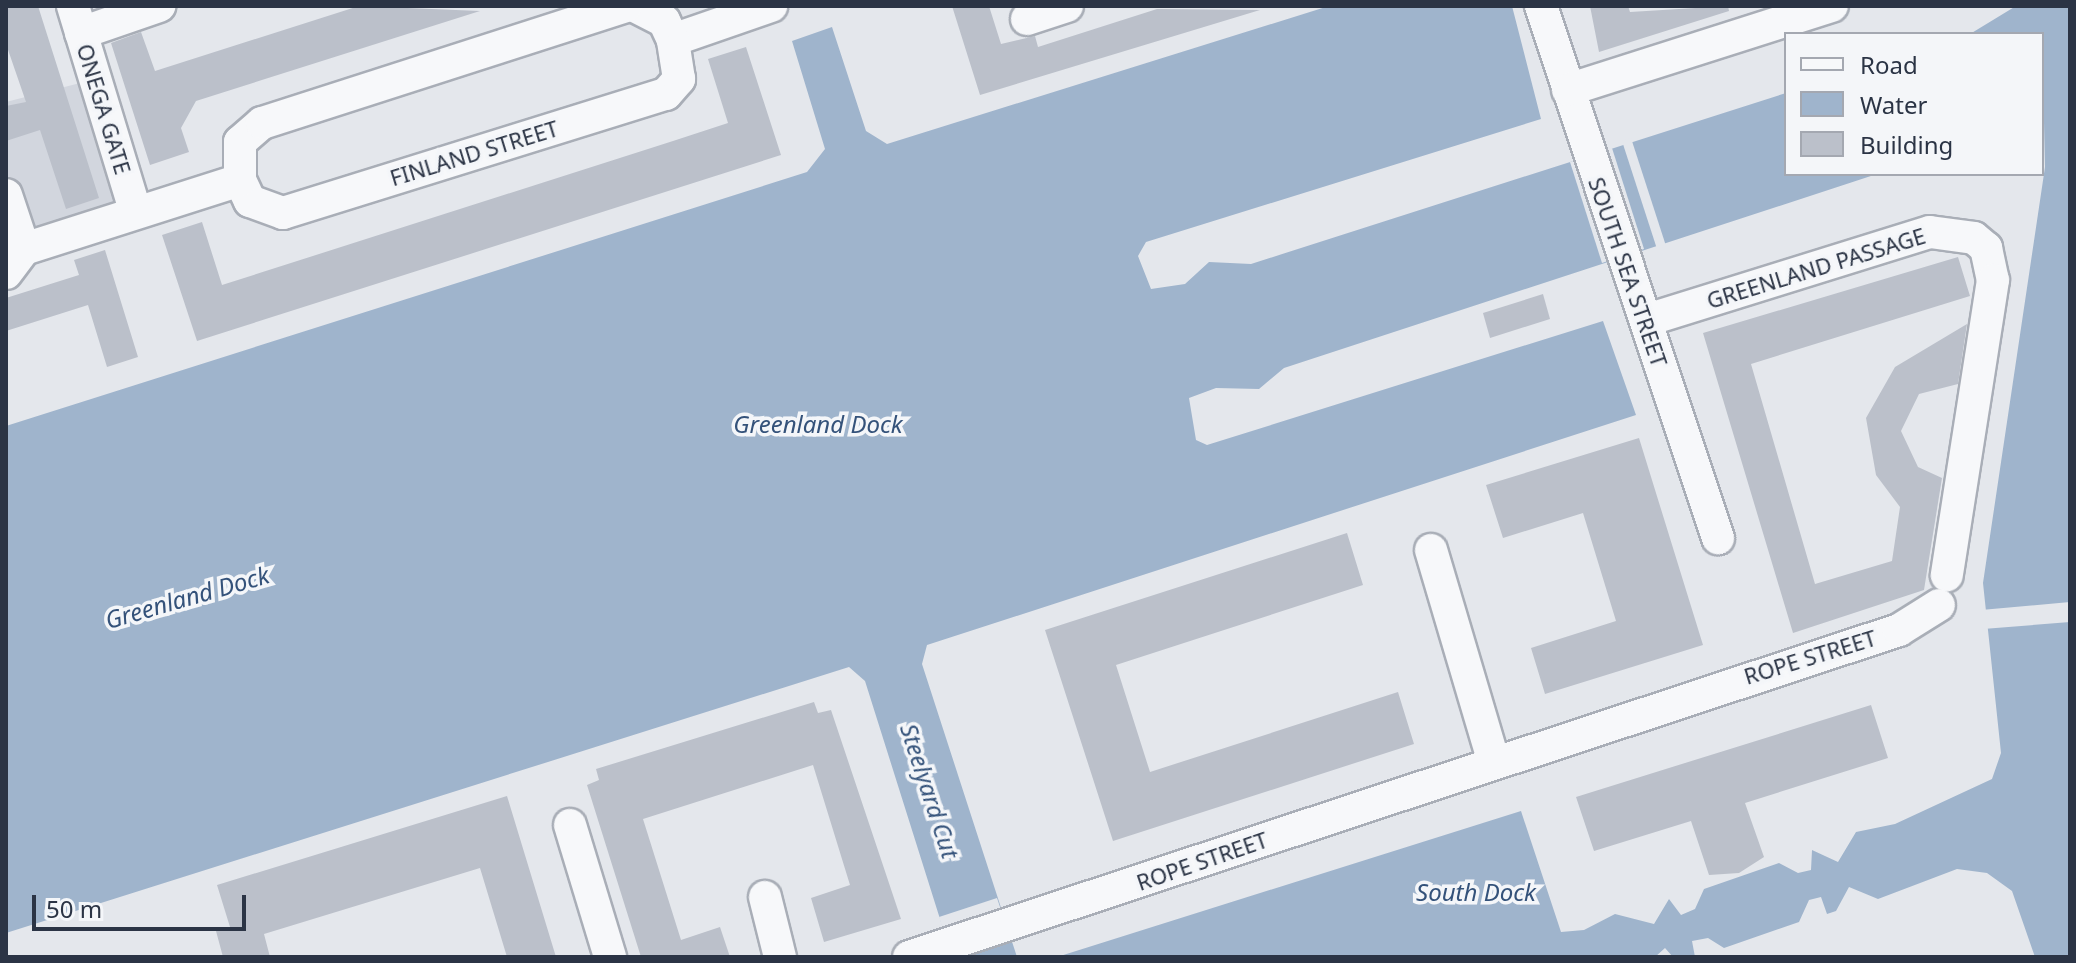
<!DOCTYPE html>
<style>
body{margin:0}
#map{position:relative;width:2076px;height:963px;overflow:hidden;background:#e4e7ec;font-family:"Noto Sans",sans-serif}
div>[style]{position:absolute}
[style*='--x']{left:calc(var(--x)*1px);top:calc(var(--y)*1px);width:calc(var(--w)*1px);rotate:calc(var(--a)*1deg)}
.built>*{inset:0;background:#d2d6de}
.water>*{inset:0;background:#9fb4cc}
.pier>*{inset:0;background:#e4e7ec}
.building>*{inset:0;background:#bbc0ca}
.roads{filter:drop-shadow(2px 0 #a9aeb7) drop-shadow(-2px 0 #a9aeb7) drop-shadow(0 2px #a9aeb7) drop-shadow(0 -2px #a9aeb7)}
.minor>*{height:32px;margin:-16px;padding:0 16px;transform-origin:16px;border-radius:16px;background:#f7f8fa}
span{translate:-50% -50%;white-space:nowrap;text-align:center;line-height:1.15;-webkit-text-stroke:7px #f4f6f9;paint-order:stroke}
.street-label{font-size:22px;color:#2b3445}
.water-label{font-size:24px;color:#34527a;font-style:italic}
.frame{position:absolute;inset:0;border:8px solid #2b3445;pointer-events:none}
.legend{position:absolute;left:1784px;top:32px;width:260px;height:144px;box-sizing:border-box;background:#f4f6f9;border:2px solid #a4a8b1;margin:0;padding:10px 14px;list-style:none;font-size:24px;color:#2b3445}
.legend li{display:flex;align-items:center;gap:16px;height:40px}
.legend b{width:40px;border:2px solid #a4a8b1}
.scale{position:absolute;left:32px;top:895px;width:214px;height:36px;box-sizing:border-box;border:4px solid #2b3445;border-top:0;padding-left:10px;font-size:24px;line-height:28px;white-space:nowrap;color:#2b3445;-webkit-text-stroke:6px #f4f6f9;paint-order:stroke}
</style>
<div id="map">
<div class="built">
<i style="clip-path:polygon(84px 82px,123px 214px,6px 268px,6px 102px)"></i>
</div>
<div class="water">
<i style="clip-path:polygon(1329px 6px,1512px 6px,1541px 119px,1146px 242px,1138px 256px,1151px 289px,1185px 284px,1209px 262px,1251px 264px,1786px 93px,1786px 174px,1877px 174px,1284px 368px,1259px 389px,1216px 388px,1189px 398px,1196px 440px,1207px 445px,1603px 321px,1636px 415px,927px 645px,922px 664px,1017px 957px,952px 957px,865px 681px,849px 667px,6px 933px,6px 426px,807px 172px,825px 149px,792px 41px,832px 27px,866px 131px,887px 144px)"></i>
<i style="clip-path:polygon(2016px 6px,2070px 6px,2070px 957px,2035px 957px,2012px 891px,1987px 873px,1957px 869px,1878px 899px,1849px 887px,1836px 911px,1827px 914px,1821px 897px,1809px 900px,1799px 922px,1724px 948px,1708px 938px,1692px 941px,1695px 957px,1673px 957px,1665px 948px,1655px 957px,1057px 957px,1521px 811px,1561px 932px,1584px 930px,1615px 914px,1654px 924px,1669px 899px,1681px 915px,1695px 909px,1704px 889px,1779px 863px,1798px 873px,1811px 870px,1812px 850px,1838px 862px,1856px 832px,1895px 824px,1992px 779px,2001px 753px,1983px 583px,2045px 167px,2042px 34px,1970px 34px)"></i>
</div>
<div class="pier">
<i style="clip-path:polygon(1631px 138px,1666px 246px,1657px 249px,1622px 141px)"></i>
<i style="clip-path:polygon(1612px 148px,1644px 249px,1602px 263px,1570px 162px)"></i>
<i style="clip-path:polygon(2070px 602px,2070px 622px,1983px 629px,1981px 610px)"></i>
<i style="clip-path:polygon(997px 898px,1010px 937px,951px 956px,939px 917px)"></i>
</div>
<div class="building">
<i style="clip-path:polygon(6px 6px,38px 6px,99px 198px,66px 209px,40px 130px,6px 141px,6px 106px,26px 102px,6px 44px)"></i>
<i style="clip-path:polygon(359px 6px,480px 11px,196px 101px,181px 128px,189px 152px,150px 165px,111px 43px,141px 32px,155px 71px)"></i>
<i style="clip-path:polygon(952px 6px,989px 6px,1001px 44px,1035px 36px,1038px 47px,1157px 9px,1260px 10px,980px 95px)"></i>
<i style="clip-path:polygon(1590px 6px,1628px 6px,1630px 12px,1728px 6px,1729px 11px,1599px 52px)"></i>
<i style="clip-path:polygon(746px 47px,781px 155px,197px 341px,162px 235px,202px 222px,222px 285px,673px 141px,728px 123px,708px 59px)"></i>
<i style="clip-path:polygon(105px 250px,138px 357px,107px 367px,88px 305px,6px 331px,6px 298px,79px 275px,74px 260px)"></i>
<i style="clip-path:polygon(1958px 257px,1970px 296px,1751px 364px,1815px 584px,1892px 561px,1900px 507px,1876px 475px,1866px 418px,1895px 367px,1967px 324px,1958px 384px,1919px 394px,1901px 431px,1918px 467px,1942px 478px,1924px 590px,1793px 633px,1703px 333px)"></i>
<i style="clip-path:polygon(1543px 294px,1550px 319px,1490px 338px,1483px 313px)"></i>
<i style="clip-path:polygon(1639px 438px,1703px 645px,1545px 694px,1531px 648px,1616px 621px,1583px 513px,1503px 538px,1486px 485px)"></i>
<i style="clip-path:polygon(1347px 533px,1363px 585px,1116px 665px,1150px 772px,1398px 692px,1414px 744px,1113px 841px,1045px 630px)"></i>
<i style="clip-path:polygon(814px 702px,818px 713px,831px 710px,901px 919px,824px 942px,811px 898px,850px 885px,813px 765px,643px 819px,681px 940px,720px 927px,730px 957px,641px 957px,587px 785px,599px 780px,596px 769px)"></i>
<i style="clip-path:polygon(1871px 705px,1888px 758px,1745px 803px,1764px 857px,1739px 873px,1709px 875px,1691px 821px,1594px 851px,1576px 797px)"></i>
<i style="clip-path:polygon(507px 796px,556px 957px,507px 957px,480px 868px,264px 934px,270px 957px,223px 957px,216px 931px,230px 927px,217px 885px)"></i>
</div>
<div class="roads">
<div class="minor">
<i style="--x:73;--y:6;--w:216;--a:73.1"></i>
<i style="--x:1541;--y:6;--w:561;--a:71.6"></i>
<i style="--x:1027;--y:19;--w:42;--a:-18"></i>
<i style="--x:81;--y:33;--w:83;--a:-19.1"></i>
<i style="--x:673;--y:40;--w:104;--a:-19.1"></i>
<i style="--x:1568;--y:90;--w:277;--a:-17.7"></i>
<i style="--x:240;--y:180;--w:23;--a:65"></i>
<i style="--x:250;--y:201;--w:35;--a:20"></i>
<i style="--x:283;--y:213;--w:401;--a:-17.3"></i>
<i style="--x:666;--y:94;--w:20;--a:-49"></i>
<i style="--x:679;--y:79;--w:39;--a:-99"></i>
<i style="--x:673;--y:40;--w:21;--a:-115"></i>
<i style="--x:664;--y:21;--w:34;--a:-153"></i>
<i style="--x:6;--y:195;--w:57;--a:71.6"></i>
<i style="--x:24;--y:249;--w:227;--a:-17.7"></i>
<i style="--x:240;--y:180;--w:38;--a:-90"></i>
<i style="--x:240;--y:142;--w:29;--a:-41"></i>
<i style="--x:262;--y:123;--w:382;--a:-17.8"></i>
<i style="--x:6;--y:273;--w:30;--a:-53"></i>
<i style="--x:1647;--y:320;--w:296;--a:-17.3"></i>
<i style="--x:1930;--y:232;--w:44;--a:7.8"></i>
<i style="--x:1974;--y:238;--w:16;--a:40"></i>
<i style="--x:1986;--y:248;--w:33;--a:78"></i>
<i style="--x:1993;--y:280;--w:299;--a:98.9"></i>
<i style="--x:1431;--y:550;--w:218;--a:73.5"></i>
<i style="--x:570;--y:825;--w:138;--a:73.1"></i>
<i style="--x:765;--y:897;--w:62;--a:76"></i>
<i style="--x:909;--y:957;--w:1043;--a:-18.28"></i>
<i style="--x:1899;--y:630;--w:47;--a:-32"></i>
</div>
</div>
<div class="street-label">
<span style="left:104px;top:109px;rotate:73deg">ONEGA GATE</span>
<span style="left:474px;top:153px;rotate:-17deg">FINLAND STREET</span>
<span style="left:1816px;top:268px;rotate:-17deg">GREENLAND PASSAGE</span>
<span style="left:1628px;top:272px;rotate:71deg">SOUTH SEA STREET</span>
<span style="left:1810px;top:657px;rotate:-17deg">ROPE STREET</span>
<span style="left:1202px;top:861px;rotate:-19deg">ROPE STREET</span>
</div>
<div class="water-label">
<span style="left:818px;top:424px">Greenland Dock</span>
<span style="left:187px;top:597px;rotate:-16deg">Greenland Dock</span>
<span style="left:930px;top:791px;rotate:72deg">Steelyard Cut</span>
<span style="left:1476px;top:892px">South Dock</span>
</div>
<div class="frame"></div>
<ul class="legend">
<li><b style="height:10px;background:#f7f8fa"></b>Road</li>
<li><b style="height:22px;background:#9fb4cc"></b>Water</li>
<li><b style="height:22px;background:#bbc0ca"></b>Building</li>
</ul>
<div class="scale">50 m</div>
</div>
